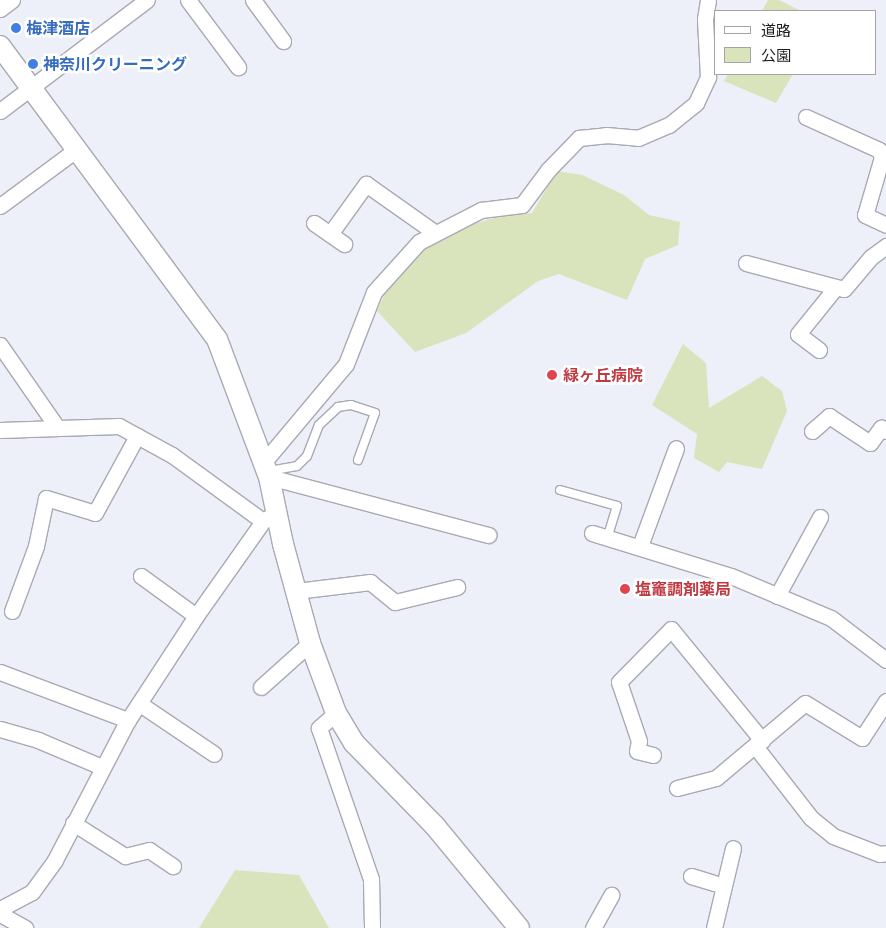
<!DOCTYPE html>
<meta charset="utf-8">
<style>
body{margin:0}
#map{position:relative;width:886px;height:928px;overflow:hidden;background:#edeff9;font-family:"Exo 2","Noto Sans JP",sans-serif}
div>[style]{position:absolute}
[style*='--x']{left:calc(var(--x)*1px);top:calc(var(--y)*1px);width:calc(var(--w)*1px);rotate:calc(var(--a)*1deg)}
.green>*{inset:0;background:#dae4bc}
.roads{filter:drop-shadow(1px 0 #a8aab3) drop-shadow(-1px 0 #a8aab3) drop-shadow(0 1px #a8aab3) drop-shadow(0 -1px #a8aab3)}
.lane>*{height:8px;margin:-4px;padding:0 4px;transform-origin:4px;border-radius:4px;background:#fff}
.street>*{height:15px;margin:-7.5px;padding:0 7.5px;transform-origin:7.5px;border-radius:7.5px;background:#fff}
.secondary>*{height:20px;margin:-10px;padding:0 10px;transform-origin:10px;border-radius:10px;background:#fff}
.dots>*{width:14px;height:14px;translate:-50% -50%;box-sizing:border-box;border:2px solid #fff;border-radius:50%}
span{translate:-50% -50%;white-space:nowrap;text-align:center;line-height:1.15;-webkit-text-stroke:5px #fff;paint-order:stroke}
.shop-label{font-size:16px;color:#366cbe;font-weight:700}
.left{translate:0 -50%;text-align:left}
.health-label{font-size:16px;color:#be3a42;font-weight:700}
.legend{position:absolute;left:714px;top:10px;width:162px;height:65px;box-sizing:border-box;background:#fff;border:1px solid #a4a4a6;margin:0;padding:6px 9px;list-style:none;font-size:15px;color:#1c1c20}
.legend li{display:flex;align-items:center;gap:10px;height:25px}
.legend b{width:25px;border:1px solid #a4a4a6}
</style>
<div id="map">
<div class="green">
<i style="clip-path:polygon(768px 0,779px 0,801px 11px,762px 11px)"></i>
<i style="clip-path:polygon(728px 74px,793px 74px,776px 103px,724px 81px)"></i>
<i style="clip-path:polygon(557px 171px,582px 175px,624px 195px,649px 215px,680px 222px,678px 245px,645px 259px,627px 300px,559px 274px,538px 281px,466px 333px,415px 352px,377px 311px,386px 291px,421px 252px,463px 227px,501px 216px,532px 213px)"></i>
<i style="clip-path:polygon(683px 344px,706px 363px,709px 408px,762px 376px,782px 391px,787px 411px,762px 469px,727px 462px,719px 472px,694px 458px,697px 434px,652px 405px)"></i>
<i style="clip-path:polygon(235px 870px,299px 875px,329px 928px,199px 928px)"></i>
</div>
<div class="roads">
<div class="lane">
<i style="--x:269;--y:471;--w:28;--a:-10"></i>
<i style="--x:297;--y:466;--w:14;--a:-45"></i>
<i style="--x:307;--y:456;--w:33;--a:-69"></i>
<i style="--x:319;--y:425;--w:26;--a:-43"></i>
<i style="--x:338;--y:407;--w:13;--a:-9"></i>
<i style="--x:351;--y:405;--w:25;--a:18"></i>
<i style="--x:375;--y:413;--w:50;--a:109.9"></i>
<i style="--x:560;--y:490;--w:59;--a:15.7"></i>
<i style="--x:617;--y:506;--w:31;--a:107"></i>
</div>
<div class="street">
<i style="--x:188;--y:0;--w:84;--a:53.3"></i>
<i style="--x:253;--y:0;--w:51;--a:53.8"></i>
<i style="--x:0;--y:9;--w:15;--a:-37"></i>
<i style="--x:0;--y:111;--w:184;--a:-37.1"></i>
<i style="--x:806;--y:117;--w:80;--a:24.3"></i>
<i style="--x:879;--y:150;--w:8;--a:67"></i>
<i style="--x:882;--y:157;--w:60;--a:106.3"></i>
<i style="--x:865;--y:215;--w:23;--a:25"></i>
<i style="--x:0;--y:206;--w:96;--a:-36.5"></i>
<i style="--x:314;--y:223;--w:37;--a:35"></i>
<i style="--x:330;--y:234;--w:62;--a:-54.2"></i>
<i style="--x:366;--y:184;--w:83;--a:35.2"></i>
<i style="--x:746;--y:263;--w:101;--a:14.9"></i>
<i style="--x:844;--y:289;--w:42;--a:-49.8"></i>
<i style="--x:871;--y:257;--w:19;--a:-36"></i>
<i style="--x:0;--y:345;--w:98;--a:55.3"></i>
<i style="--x:819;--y:350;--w:26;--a:-143"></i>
<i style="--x:798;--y:334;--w:60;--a:-51"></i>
<i style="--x:0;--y:430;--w:119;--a:-1.9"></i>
<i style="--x:119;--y:426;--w:60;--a:28.7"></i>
<i style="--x:172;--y:455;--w:112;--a:36"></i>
<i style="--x:263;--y:521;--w:9;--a:-32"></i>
<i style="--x:812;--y:431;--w:23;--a:-41"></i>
<i style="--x:829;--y:416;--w:49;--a:33.4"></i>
<i style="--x:870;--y:443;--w:19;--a:-54"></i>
<i style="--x:881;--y:428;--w:6;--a:31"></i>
<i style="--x:263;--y:463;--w:129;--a:-50"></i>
<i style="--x:346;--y:364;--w:77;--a:-68.7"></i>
<i style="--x:374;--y:292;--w:67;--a:-48"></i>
<i style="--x:419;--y:242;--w:70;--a:-27.3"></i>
<i style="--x:481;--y:210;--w:41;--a:-7"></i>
<i style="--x:522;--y:205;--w:44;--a:-53.4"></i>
<i style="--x:548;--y:170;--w:45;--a:-45.9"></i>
<i style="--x:579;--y:138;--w:27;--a:-6"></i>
<i style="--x:606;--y:135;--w:32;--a:5"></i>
<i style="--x:638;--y:138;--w:34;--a:-23"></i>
<i style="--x:669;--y:125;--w:35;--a:-39"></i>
<i style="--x:696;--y:103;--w:29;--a:-65"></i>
<i style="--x:708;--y:77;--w:58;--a:-93"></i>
<i style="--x:705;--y:19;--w:19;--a:-81"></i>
<i style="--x:269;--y:477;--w:227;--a:14.8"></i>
<i style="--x:592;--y:533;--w:145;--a:17.2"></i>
<i style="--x:731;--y:576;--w:108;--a:22.8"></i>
<i style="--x:831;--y:618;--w:69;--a:37.4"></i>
<i style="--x:640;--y:546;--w:104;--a:-69.8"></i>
<i style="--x:141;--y:576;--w:68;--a:36"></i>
<i style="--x:296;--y:591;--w:75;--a:-6.9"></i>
<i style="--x:370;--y:582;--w:32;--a:39"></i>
<i style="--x:395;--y:602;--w:64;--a:-13.6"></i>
<i style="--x:777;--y:596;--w:90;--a:-61.4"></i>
<i style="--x:12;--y:611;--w:69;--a:-69.7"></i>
<i style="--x:36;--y:546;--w:49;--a:-78.2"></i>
<i style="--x:46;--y:498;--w:51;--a:17"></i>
<i style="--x:95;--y:513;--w:88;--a:-61.4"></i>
<i style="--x:0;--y:672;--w:137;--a:20.6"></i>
<i style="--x:261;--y:687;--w:66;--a:-41.9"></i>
<i style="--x:140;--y:704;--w:89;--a:34"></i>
<i style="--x:336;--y:713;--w:23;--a:139"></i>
<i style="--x:319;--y:728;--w:160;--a:71"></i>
<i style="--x:371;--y:879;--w:49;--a:88.8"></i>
<i style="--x:0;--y:729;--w:40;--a:16"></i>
<i style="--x:38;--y:740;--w:69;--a:22.9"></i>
<i style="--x:755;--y:746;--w:91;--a:52.1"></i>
<i style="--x:811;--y:818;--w:28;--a:39"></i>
<i style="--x:833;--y:836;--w:50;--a:21"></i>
<i style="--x:880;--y:854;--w:6;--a:-9"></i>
<i style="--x:653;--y:755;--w:16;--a:-166"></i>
<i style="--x:637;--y:751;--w:10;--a:-79"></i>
<i style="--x:639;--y:741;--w:62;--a:-108.7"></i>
<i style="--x:619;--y:682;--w:74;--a:-45.5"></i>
<i style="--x:671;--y:629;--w:144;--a:50.7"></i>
<i style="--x:677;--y:788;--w:40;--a:-14.4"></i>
<i style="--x:716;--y:778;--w:116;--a:-40.1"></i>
<i style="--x:805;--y:703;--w:67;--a:31.6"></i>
<i style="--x:862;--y:738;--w:44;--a:-57"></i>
<i style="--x:73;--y:823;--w:62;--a:32.4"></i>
<i style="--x:125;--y:856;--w:25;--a:-14"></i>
<i style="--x:149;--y:850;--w:29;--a:34"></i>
<i style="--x:691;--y:876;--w:34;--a:17"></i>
<i style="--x:0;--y:909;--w:36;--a:-28"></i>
<i style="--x:32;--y:892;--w:39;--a:-54"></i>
<i style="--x:55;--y:860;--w:158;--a:-62.5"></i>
<i style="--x:128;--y:720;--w:124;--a:-56.8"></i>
<i style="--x:196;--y:616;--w:116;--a:-54.8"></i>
<i style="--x:0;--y:914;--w:29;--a:29"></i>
<i style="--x:593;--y:928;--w:38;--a:-61"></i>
<i style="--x:714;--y:928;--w:82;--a:-76.6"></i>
</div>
<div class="secondary">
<i style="--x:0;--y:46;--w:365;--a:53.5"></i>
<i style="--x:217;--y:339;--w:147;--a:69.4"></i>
<i style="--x:269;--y:477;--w:68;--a:78.2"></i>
<i style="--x:283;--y:544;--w:103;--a:74.7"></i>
<i style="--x:310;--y:643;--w:75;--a:69.6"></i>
<i style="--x:336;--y:713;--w:35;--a:59"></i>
<i style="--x:354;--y:743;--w:116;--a:45.7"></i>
<i style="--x:435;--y:826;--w:132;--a:50.5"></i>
</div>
</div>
<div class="dots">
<i style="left:16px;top:28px;background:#3f7fe0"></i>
<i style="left:33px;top:64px;background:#3f7fe0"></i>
<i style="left:552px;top:375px;background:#e0444e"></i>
<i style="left:625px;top:589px;background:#e0444e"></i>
</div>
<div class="shop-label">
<span class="left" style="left:26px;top:28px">梅津酒店</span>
<span class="left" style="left:43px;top:64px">神奈川クリーニング</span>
</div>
<div class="health-label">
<span class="left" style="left:563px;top:375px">緑ヶ丘病院</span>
<span class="left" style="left:635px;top:589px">塩竈調剤薬局</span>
</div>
<ul class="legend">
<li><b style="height:6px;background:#fff"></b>道路</li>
<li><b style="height:14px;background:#dae4bc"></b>公園</li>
</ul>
</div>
